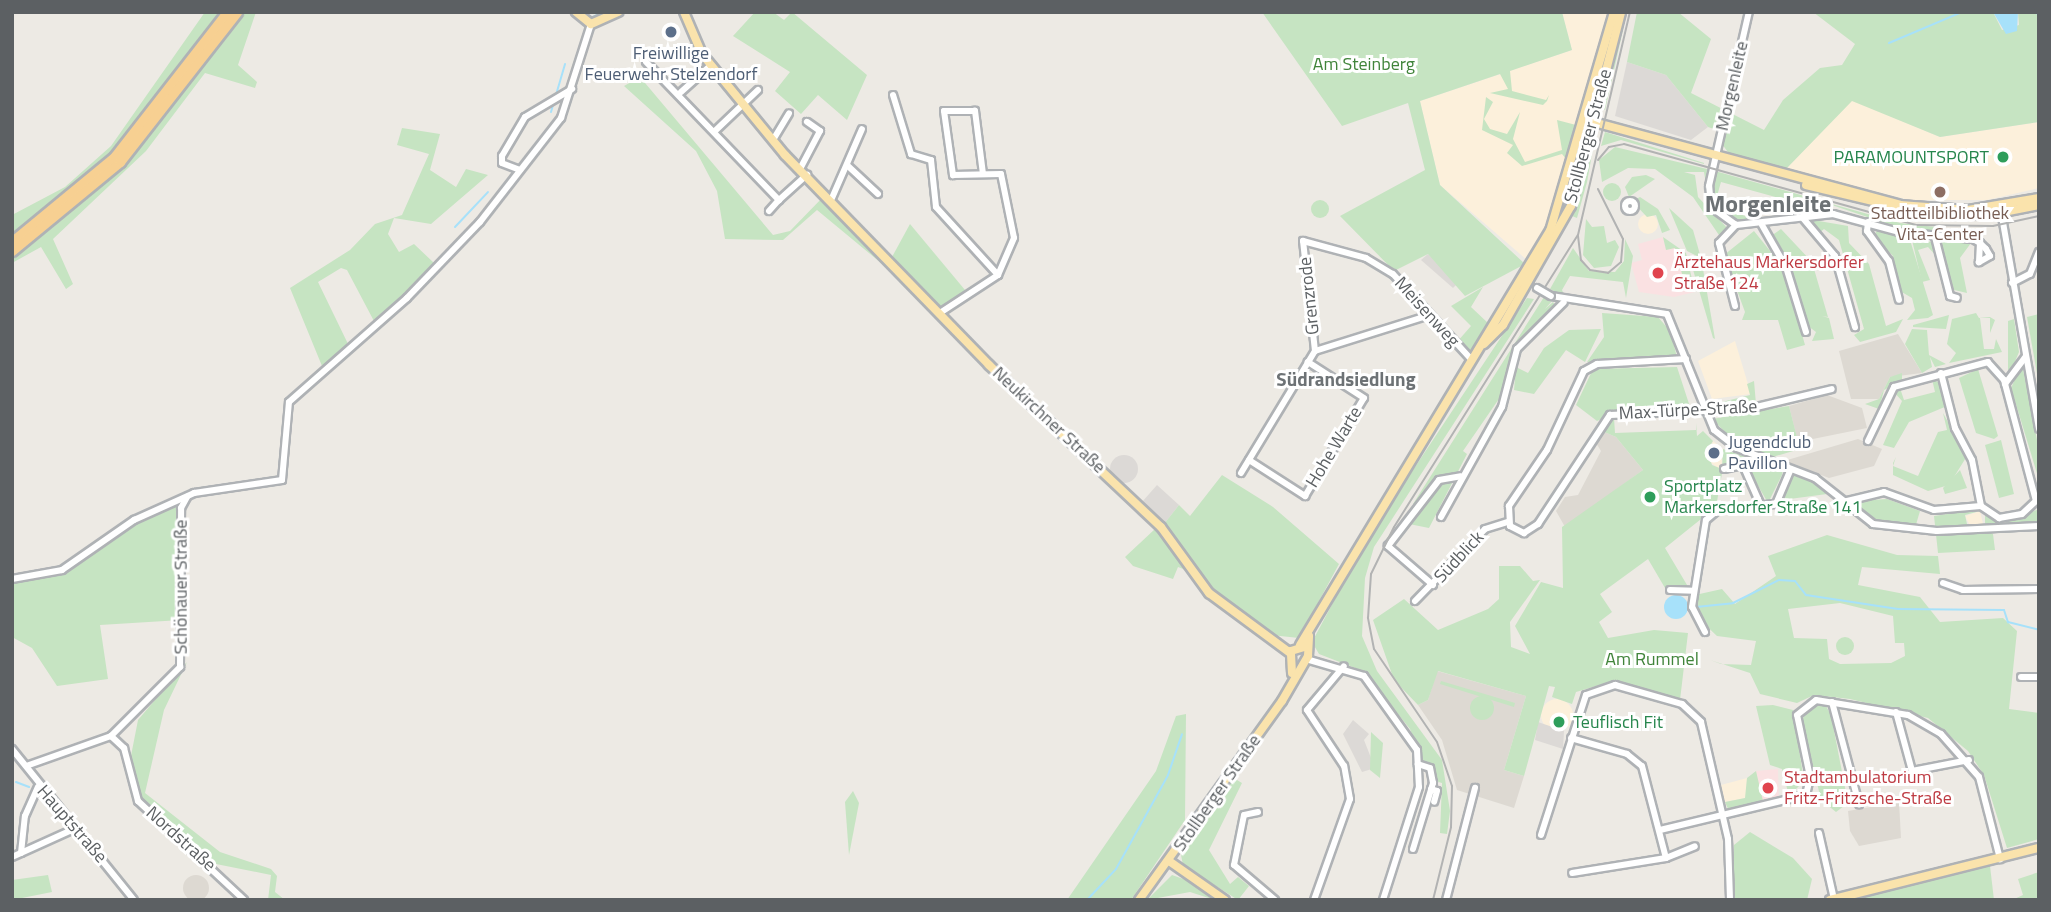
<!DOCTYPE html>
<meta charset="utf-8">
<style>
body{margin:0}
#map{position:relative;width:2051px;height:912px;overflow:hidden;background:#edeae4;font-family:"Titillium Web",sans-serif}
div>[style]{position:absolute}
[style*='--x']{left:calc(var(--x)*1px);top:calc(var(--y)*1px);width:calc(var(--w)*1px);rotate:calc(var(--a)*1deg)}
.commercial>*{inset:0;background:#fcf0db}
.round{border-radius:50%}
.industrial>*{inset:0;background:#dcd9d6}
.education>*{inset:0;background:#ddd9d2}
.medical>*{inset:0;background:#fae1e2}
.green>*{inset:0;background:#c6e4c2}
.water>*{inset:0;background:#a7e1fa}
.stream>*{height:2px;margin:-1px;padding:0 1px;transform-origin:1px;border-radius:1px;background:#a7e1fa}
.roads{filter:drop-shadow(2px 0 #afb2b5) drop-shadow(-2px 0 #afb2b5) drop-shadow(0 2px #afb2b5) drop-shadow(0 -2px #afb2b5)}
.minor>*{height:6px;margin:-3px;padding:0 3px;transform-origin:3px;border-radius:3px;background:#fff}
.minor>.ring{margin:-3px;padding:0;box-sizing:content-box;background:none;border:6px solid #fff;border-radius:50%}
.major>*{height:8px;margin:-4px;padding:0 4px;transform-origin:4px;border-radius:4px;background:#fae3ac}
.highway>*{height:9px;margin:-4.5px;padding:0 4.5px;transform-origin:4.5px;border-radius:4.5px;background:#f7d092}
.tram>*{height:2px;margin:-1px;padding:0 1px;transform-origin:1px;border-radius:1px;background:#b2b3b3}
.bridges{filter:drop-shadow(2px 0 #afb2b5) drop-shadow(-2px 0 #afb2b5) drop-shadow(0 2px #afb2b5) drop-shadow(0 -2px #afb2b5)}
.minor-bridge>*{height:6px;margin:-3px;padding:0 3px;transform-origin:3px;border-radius:3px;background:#fff}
.dots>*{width:19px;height:19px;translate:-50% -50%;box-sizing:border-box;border:4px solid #fff;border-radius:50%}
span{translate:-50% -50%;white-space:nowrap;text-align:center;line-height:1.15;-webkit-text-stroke:6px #fff;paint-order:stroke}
.service-label{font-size:18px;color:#4e5e75}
.left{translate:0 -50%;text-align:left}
.park-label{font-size:18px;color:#40843a}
.street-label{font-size:18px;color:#5c6063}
.leisure-label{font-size:18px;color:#27864d}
.right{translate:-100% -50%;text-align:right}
.education-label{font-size:18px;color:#785e54}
.health-label{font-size:18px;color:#be3a42}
.neighbourhood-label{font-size:19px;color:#6d7275;font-weight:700}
.district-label{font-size:24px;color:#6d7275;font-weight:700}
.frame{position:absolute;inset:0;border:14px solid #5c6063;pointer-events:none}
</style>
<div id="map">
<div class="commercial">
<i style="clip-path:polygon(1562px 12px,1608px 12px,1553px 217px,1527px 260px,1440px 185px,1420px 101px,1572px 50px)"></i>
<i style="clip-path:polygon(1852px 100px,1940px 137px,2039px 122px,2039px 188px,1987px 200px,1909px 200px,1786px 169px)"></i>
<i class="round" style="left:1638px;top:214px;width:20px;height:20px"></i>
<i style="clip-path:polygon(1735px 341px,1751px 394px,1712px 399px,1698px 361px)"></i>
<i style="clip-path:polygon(1713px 441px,1723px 449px,1721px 470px,1707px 460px)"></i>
<i style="clip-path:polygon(1980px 511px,1984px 528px,1972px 530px,1965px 516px)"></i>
<i class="round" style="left:1541px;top:699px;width:32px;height:32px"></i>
<i style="clip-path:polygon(1747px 778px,1746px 798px,1725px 802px,1721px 785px)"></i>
</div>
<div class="industrial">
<i style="clip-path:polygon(1627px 62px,1666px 75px,1708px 127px,1691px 140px,1615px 116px)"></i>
<i style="clip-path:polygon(1428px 254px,1459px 282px,1453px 288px,1421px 260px)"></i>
<i class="round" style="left:1110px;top:455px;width:28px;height:28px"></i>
<i style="clip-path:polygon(1157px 485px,1179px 505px,1164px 524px,1142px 502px)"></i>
<i style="clip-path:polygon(1353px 720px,1369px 734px,1364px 740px,1375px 768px,1362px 772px,1343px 734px)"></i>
<i style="clip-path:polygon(1538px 722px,1564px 731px,1563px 749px,1535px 740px)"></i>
</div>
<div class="education">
<i style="clip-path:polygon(1898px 334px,1922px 373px,1890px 377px,1879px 399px,1851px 399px,1839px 351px)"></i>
<i style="clip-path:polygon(1827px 395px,1862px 408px,1867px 428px,1798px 442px,1789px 406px)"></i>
<i style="clip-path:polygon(1602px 431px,1616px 437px,1643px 470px,1565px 527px,1556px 511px,1565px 497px,1578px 495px,1601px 451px,1596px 443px)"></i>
<i style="clip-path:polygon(1858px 439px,1882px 449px,1874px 466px,1829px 478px,1784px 461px)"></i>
<i style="clip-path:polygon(1437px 671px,1526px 696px,1504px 770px,1524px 776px,1514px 808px,1457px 790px,1442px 740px,1418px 705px,1428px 700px)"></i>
<i style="clip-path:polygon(1899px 802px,1901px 838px,1859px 846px,1850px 831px,1848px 811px)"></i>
<i class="round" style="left:183px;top:875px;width:26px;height:26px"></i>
</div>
<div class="medical">
<i style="clip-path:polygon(1663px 237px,1666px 249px,1675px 247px,1685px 285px,1693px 284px,1695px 292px,1674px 297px,1639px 292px,1631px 263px,1642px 260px,1638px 244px)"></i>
<i style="clip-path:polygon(1778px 769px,1779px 799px,1763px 801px,1756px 771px)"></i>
</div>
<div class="green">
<i style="clip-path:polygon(205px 12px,256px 12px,238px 65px,257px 82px,255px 88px,205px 73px,146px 151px,53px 239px,73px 284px,66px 289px,41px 247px,12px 263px,12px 215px,65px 187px,111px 146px)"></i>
<i style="clip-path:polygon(755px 12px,773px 12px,784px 20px,792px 12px,867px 75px,847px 120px,818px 95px,801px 114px,775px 91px,790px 72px,733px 36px)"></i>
<i style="clip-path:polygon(1262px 12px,1562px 12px,1572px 50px,1510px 71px,1512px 91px,1546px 100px,1549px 95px,1547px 101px,1543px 105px,1490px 93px,1508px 89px,1500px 74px,1420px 101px,1440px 185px,1525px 264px,1465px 296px,1428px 254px,1394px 271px,1340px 216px,1425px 170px,1408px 103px,1342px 126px)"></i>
<i style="clip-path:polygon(1623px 12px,1627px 12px,1605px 110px,1600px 106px)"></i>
<i style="clip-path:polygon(1637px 12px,1678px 12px,1711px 39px,1691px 93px,1764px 130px,1783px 100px,1820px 68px,1842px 65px,1855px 44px,1813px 12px,1993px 12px,2002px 30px,2019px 25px,2018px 12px,2039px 12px,2039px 122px,1940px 137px,1852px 101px,1786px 169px,1730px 155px,1722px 144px,1725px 122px,1717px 119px,1714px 129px,1708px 127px,1666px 75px,1627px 62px)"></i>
<i style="clip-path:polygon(640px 77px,773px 235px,790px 231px,824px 196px,910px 287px,817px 210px,783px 240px,725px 239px,717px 191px,696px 151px,624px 86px)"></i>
<i style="clip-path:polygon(1486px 97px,1493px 102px,1484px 119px,1490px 129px,1507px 134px,1520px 112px,1513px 139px,1525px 162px,1562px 150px,1557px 120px,1576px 125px,1567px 160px,1562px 154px,1522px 166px,1507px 153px,1513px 145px,1482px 130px)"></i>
<i style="clip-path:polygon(402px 128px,440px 134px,430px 170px,456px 187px,466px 169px,488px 175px,431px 224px,394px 218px,388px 234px,399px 252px,414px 244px,434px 263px,375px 323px,347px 270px,341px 268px,318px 282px,349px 346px,322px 366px,290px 288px,350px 250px,375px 224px,402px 215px,429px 154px,397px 145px)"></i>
<i style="clip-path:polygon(1605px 132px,1704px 163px,1704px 164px,1621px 140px,1601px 146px)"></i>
<i style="clip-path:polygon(1594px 143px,1587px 182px,1577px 218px,1572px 216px)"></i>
<i style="clip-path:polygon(1615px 147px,1707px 169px,1706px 184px,1704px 172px,1684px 172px,1695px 175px,1698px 197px,1730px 231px,1721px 238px,1693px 197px,1655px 169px,1628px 168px,1602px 182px,1599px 160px)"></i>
<i style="clip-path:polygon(1715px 171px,1808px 197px,1835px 211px,1785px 215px,1786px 200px,1721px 182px,1717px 196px,1726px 208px,1752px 219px,1731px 221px,1713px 203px)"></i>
<i style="clip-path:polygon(1632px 177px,1646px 175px,1655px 179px,1629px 197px,1625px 187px)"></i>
<i class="round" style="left:1603px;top:183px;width:18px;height:18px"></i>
<i style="clip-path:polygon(1640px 197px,1658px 209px,1670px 230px,1662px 233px,1656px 215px,1647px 217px,1632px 201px)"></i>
<i style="clip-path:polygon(1814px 199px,1900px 223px,1944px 228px,1945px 233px,1897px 227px)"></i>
<i class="round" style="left:1311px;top:200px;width:18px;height:18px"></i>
<i style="clip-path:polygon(1669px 208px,1693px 230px,1701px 258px,1687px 251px)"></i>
<i style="clip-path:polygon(1586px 219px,1592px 227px,1604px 226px,1607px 243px,1615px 240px,1619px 247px,1611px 266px,1594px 268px,1583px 255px)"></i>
<i style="clip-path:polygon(1813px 220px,1848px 226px,1849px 243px,1869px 264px,1886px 326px,1903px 319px,1896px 332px,1860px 342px,1854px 335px,1864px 329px,1839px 240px,1824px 229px,1818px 234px)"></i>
<i style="clip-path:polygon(910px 224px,970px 296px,942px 309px,892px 257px)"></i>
<i style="clip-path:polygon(1781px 229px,1812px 262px,1828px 317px,1822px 316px,1829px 318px,1834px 339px,1812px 341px,1816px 332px,1808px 326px,1790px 265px,1771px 236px)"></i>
<i style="clip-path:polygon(1877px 230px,1910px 240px,1933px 315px,1928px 318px,1907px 320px,1915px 310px,1912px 298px,1900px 291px,1893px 256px,1874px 237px)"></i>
<i style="clip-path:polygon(1754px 231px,1783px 267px,1805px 345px,1787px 350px,1778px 320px,1742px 320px,1745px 312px,1724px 255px)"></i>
<i style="clip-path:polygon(1663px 237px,1686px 253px,1695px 292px,1693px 284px,1685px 285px,1675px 248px,1666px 250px)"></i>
<i style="clip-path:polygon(1625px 239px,1633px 256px,1626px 298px,1623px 282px,1570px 276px,1562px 290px,1565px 297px,1550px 289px,1573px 248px,1589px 271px,1615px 272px,1624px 261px)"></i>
<i style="clip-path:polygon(1912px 240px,1933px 242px,1938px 258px,1928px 247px,1918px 250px,1930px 280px,1922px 282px)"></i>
<i style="clip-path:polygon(1937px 241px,1971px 243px,1960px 258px,1967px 293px,1950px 289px)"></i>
<i style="clip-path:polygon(1689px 256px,1702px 263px,1715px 339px,1713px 338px)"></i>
<i style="clip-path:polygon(1483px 287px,1471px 307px,1489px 324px,1470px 354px,1457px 342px,1471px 326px,1451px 306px)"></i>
<i style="clip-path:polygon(1544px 297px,1552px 301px,1545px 309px,1553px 302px,1556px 307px,1512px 350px,1503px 393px,1463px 451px,1467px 454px,1429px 528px,1404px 523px,1420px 508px,1413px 504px)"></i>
<i style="clip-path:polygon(1527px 298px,1534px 299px,1374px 547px,1365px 578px,1362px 636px,1377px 671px,1442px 760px,1450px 811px,1447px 834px,1440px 833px,1442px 783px,1435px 781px,1431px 764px,1421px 760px,1410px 729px,1363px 671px,1319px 654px,1312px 642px,1366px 541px)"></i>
<i style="clip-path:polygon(1602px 313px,1658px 317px,1670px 331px,1677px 357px,1587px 362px,1604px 337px)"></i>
<i style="clip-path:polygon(1976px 313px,1979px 318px,1990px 317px,1995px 320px,1990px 333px,1990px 318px,1980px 318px,1984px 349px,1994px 349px,1996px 339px,2002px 352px,1949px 363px,1956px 353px,1947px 344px,1952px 319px)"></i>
<i style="clip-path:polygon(2039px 314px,2039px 385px,2027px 317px)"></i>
<i style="clip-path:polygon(1949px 315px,1946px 329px,1913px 327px,1913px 325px)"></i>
<i style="clip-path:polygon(2014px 319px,2019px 352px,2008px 378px,2008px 321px)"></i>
<i style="clip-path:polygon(1601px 329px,1585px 362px,1566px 350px,1534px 394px,1514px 390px,1516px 367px,1528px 373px,1544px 348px,1569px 330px)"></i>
<i style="clip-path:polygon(1912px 329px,1927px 330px,1929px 355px,1946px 364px,1935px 367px,1930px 357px,1932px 367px,1922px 373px,1905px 344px)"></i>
<i style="clip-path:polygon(2022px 364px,2039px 450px,2039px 480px,2011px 388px)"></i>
<i style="clip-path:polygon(1677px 367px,1691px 410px,1629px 407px,1597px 421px,1576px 405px,1593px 369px)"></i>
<i style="clip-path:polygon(1978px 369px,1998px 436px,1994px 439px,1976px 433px,1959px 378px)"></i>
<i style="clip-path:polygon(1902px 373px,1902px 381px,1884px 390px,1879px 409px,1865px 404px,1879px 399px,1890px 377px)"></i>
<i style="clip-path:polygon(1932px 379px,1940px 383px,1947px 406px,1909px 422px,1894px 448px,1883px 445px,1902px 401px,1894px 392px,1900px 388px,1904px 400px,1935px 392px)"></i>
<i style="clip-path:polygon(1754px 381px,1756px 404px,1706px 406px,1750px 395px,1747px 384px)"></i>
<i style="clip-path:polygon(1789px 406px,1800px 449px,1769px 458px,1736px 443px,1712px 419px)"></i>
<i style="clip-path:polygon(1943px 413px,1967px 456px,1949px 485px,1928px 491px,1893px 475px,1893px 463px,1896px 457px,1893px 466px,1918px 476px,1938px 432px,1947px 430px)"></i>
<i style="clip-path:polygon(1614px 418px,1615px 433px,1696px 430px,1696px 423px,1697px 436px,1703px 431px,1713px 441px,1707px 450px,1712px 465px,1722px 469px,1723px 449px,1783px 470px,1782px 475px,1768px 503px,1745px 463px,1723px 468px,1716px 507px,1665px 548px,1690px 590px,1665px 588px,1648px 559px,1600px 594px,1612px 612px,1599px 622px,1608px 638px,1654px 630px,1688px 633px,1680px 700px,1613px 681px,1576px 692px,1572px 704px,1552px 697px,1555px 687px,1549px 686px,1524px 776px,1504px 770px,1526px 696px,1438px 671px,1428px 700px,1418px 705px,1394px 680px,1373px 620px,1404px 599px,1438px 630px,1488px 609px,1499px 599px,1499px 566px,1520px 566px,1533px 581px,1540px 580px,1510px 622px,1511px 647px,1530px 654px,1515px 626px,1541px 582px,1563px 588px,1562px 527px,1643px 470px,1616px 437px,1602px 431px)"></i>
<i style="clip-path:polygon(2001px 440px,2014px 494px,1999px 498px,1985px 445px)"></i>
<i style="clip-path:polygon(1960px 470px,1967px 488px,1945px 494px,1943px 488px)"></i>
<i style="clip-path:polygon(1792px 472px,1811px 477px,1827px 494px,1782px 500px)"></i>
<i style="clip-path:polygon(1222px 475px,1273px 507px,1339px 564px,1299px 638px,1271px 635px,1225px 605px,1164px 524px,1179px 505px,1190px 516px)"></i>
<i style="clip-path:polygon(1887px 499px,1920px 511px,1915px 528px,1880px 527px,1843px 502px)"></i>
<i style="clip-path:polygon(178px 502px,181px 620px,100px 625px,108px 679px,57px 686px,32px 648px,12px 637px,12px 581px,62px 572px,127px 526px)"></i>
<i style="clip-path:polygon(1952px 507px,1980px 511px,1965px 515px,1967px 524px,1993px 534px,1995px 550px,1938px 553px,1934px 516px,1954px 513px)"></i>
<i style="clip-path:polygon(2039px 509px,2039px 523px,1985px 527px,1985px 513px,2004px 523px)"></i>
<i style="clip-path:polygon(1155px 529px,1186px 570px,1178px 567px,1173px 579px,1133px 566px,1125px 557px)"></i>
<i style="clip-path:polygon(evenodd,1827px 535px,1897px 555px,1938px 556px,1940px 574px,1862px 567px,1858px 585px,1920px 597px,1940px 622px,2003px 618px,2017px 631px,2009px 709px,2039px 713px,2039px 839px,2007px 848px,1984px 775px,1968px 751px,1928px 718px,1850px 699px,1814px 695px,1797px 703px,1760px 694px,1750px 673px,1710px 660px,1708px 638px,1710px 660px,1721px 664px,1751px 665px,1756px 641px,1717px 636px,1695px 615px,1695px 595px,1722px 589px,1735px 604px,1776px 576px,1768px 556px,1827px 535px,1840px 603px,1893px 616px,1895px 643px,1904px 643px,1905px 656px,1891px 663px,1840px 664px,1829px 659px,1827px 639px,1794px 638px,1788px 609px,1840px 603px)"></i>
<i class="round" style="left:1836px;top:637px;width:18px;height:18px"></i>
<i style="clip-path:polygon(187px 662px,164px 710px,145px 793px,220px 852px,271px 869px,277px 876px,275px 892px,285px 900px,268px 900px,271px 875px,211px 863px,140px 800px,129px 766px,138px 720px)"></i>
<i style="clip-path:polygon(1441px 681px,1515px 703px,1514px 707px,1440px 684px)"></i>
<i class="round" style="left:1470px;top:696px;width:24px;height:24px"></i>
<i style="clip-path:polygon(1814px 704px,1826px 706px,1831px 715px,1848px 803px,1836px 812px,1821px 800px,1802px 719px)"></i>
<i style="clip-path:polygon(1773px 705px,1793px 710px,1804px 781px,1789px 796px,1782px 769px,1770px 765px,1756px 706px)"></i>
<i style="clip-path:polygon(1186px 714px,1185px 820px,1131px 900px,1067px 900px,1156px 771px,1176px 716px)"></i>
<i style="clip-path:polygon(1371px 732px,1383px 743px,1380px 778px,1370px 770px)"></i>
<i style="clip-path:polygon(1756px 771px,1763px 801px,1728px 809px,1725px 802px,1745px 798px,1747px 778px)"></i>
<i style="clip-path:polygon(1232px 777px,1242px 783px,1209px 850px,1230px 884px,1238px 877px,1249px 886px,1238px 900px,1183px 865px,1181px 855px)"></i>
<i style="clip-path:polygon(853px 791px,859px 803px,849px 855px,845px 802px)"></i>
<i style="clip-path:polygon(1750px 832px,1793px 858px,1812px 879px,1807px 900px,1733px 900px,1734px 845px)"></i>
<i style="clip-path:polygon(1990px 866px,1994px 900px,1852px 900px,1864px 893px)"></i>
<i style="clip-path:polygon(2039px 872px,2039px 900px,2012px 900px,2023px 895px,2018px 879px)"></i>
<i style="clip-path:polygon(48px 875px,52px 892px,12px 900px,12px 880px)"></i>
<i style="clip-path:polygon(1172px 875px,1189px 881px,1215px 900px,1190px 892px,1147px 900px)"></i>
</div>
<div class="water">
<i style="clip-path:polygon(1993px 12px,2018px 12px,2017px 31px,2006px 34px)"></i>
<i class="round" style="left:1664px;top:595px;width:24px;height:24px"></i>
</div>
<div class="stream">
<i style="--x:2035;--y:12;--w:5;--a:37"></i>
<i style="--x:591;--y:18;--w:13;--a:-27"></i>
<i style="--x:1889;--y:43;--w:79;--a:-23"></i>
<i style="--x:551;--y:112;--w:50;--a:-73.7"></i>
<i style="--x:455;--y:227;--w:48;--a:-46.7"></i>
<i style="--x:1696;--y:607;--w:37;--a:-6"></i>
<i style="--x:1733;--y:603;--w:51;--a:-26.6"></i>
<i style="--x:1779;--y:580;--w:16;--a:4"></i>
<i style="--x:1795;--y:581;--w:18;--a:52"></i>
<i style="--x:1806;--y:595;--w:93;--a:8.7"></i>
<i style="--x:1898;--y:609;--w:106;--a:0.5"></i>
<i style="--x:2004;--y:610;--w:13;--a:72"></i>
<i style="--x:2008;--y:622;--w:32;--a:14"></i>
<i style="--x:16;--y:782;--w:14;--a:21"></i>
<i style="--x:127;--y:897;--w:3;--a:90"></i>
<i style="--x:1087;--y:900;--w:42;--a:-46.9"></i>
<i style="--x:1116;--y:869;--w:107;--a:-61"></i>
<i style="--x:1168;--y:775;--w:43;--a:-71.1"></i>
</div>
<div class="roads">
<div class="minor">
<i style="--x:646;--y:62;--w:192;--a:46.1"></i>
<i style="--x:779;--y:200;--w:38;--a:-42"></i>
<i style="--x:681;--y:92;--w:39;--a:-42"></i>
<i style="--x:893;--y:95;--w:62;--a:73"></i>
<i style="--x:911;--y:154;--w:21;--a:17"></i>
<i style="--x:931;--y:160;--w:47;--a:83.9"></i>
<i style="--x:936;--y:207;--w:92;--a:47.6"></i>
<i style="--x:998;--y:275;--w:69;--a:146.8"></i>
<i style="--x:716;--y:130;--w:58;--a:-43.6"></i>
<i style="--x:773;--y:140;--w:31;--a:-59"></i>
<i style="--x:848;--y:166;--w:41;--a:43"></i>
<i style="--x:800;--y:169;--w:43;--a:-62.2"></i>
<i style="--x:820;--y:131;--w:16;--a:-145"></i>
<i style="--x:520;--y:170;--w:19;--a:-159"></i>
<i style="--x:502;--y:163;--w:7;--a:-90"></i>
<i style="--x:502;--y:156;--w:45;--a:-59.5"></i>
<i style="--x:525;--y:117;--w:55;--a:-30.8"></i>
<i style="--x:983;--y:174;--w:64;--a:-97.2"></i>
<i style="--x:975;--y:111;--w:31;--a:180"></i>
<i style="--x:944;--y:111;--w:65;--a:82"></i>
<i style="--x:953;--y:175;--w:48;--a:-1.2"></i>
<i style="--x:1001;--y:174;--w:65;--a:78.5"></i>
<i style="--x:1014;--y:238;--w:40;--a:113.4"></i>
<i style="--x:832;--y:198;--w:75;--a:-66.5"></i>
<i class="ring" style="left:1625px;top:201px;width:4px;height:4px"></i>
<i style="--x:769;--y:211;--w:15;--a:-48"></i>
<i style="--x:2001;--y:211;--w:221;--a:80.1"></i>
<i style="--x:1802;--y:217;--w:51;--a:49.8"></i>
<i style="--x:1835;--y:256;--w:74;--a:74.3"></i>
<i style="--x:1868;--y:222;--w:9;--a:96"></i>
<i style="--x:1867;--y:231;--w:37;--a:54"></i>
<i style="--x:1889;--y:261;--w:40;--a:75.6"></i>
<i style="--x:1736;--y:225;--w:98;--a:-6.5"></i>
<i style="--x:1833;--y:214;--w:68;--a:15.3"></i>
<i style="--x:1899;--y:232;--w:74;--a:5.4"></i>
<i style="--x:1973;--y:239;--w:8;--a:30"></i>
<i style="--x:1980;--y:243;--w:8;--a:45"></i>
<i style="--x:1986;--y:249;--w:8;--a:60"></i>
<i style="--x:1990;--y:256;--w:13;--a:151"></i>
<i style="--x:1979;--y:262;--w:19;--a:-87"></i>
<i style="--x:1762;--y:225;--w:48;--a:60.3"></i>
<i style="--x:1786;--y:267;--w:68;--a:72.9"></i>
<i style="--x:1935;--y:237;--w:61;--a:75.7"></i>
<i style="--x:1950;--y:296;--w:7;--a:16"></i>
<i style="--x:2012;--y:283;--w:20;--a:-27"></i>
<i style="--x:2030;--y:274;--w:24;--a:-68"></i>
<i style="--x:1551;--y:296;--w:117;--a:8.8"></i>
<i style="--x:1667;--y:314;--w:125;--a:67.9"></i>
<i style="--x:1714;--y:430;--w:29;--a:38"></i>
<i style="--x:1737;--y:448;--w:84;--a:21"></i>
<i style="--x:1815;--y:478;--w:74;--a:38.4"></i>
<i style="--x:1873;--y:524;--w:64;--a:6.2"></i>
<i style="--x:1937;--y:531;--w:102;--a:-2.8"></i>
<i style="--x:1735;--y:306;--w:65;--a:-104.3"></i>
<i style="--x:1719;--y:243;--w:25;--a:-47"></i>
<i style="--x:1736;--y:225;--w:31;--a:-144"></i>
<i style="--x:1711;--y:207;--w:21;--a:-95"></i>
<i style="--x:1709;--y:186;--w:179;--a:-77.1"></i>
<i style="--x:1315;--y:351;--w:111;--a:-96.2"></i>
<i style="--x:1303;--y:241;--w:65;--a:15.1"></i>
<i style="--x:1366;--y:258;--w:31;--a:31"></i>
<i style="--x:1393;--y:274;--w:115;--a:47.5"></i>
<i style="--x:1686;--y:359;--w:89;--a:176.8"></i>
<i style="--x:1597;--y:364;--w:15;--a:152"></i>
<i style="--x:1584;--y:371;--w:87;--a:115.1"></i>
<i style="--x:1547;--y:450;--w:68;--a:124.2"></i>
<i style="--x:1509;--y:506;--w:20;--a:87"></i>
<i style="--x:1510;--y:526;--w:16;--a:27"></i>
<i style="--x:1524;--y:533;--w:17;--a:-33"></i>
<i style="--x:1538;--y:524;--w:131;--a:-56.6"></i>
<i style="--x:1610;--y:415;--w:138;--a:-2.5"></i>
<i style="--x:1748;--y:409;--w:86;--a:-13.4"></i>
<i style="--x:1941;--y:373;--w:57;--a:75.7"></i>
<i style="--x:1955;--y:428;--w:36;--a:62"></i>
<i style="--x:1972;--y:460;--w:47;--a:78.9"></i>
<i style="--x:2005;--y:384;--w:34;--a:-53"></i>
<i style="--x:1249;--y:460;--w:67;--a:32.7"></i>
<i style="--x:1305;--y:496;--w:114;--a:-59"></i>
<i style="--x:1364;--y:398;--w:67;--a:-147.3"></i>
<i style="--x:1724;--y:469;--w:19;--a:-12"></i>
<i style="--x:1743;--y:465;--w:47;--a:66.2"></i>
<i style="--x:1241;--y:473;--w:143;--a:-58.8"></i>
<i style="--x:1315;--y:351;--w:117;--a:-17.4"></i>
<i style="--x:1843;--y:502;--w:42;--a:-13.7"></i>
<i style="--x:1884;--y:492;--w:53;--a:19.8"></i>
<i style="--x:1934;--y:510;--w:47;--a:-4.9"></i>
<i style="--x:1981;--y:506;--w:22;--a:34"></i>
<i style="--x:1999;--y:518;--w:23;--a:-10"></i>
<i style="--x:2022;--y:514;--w:19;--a:-43"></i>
<i style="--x:2036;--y:501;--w:125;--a:-104.8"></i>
<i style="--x:2004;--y:380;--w:24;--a:-132"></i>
<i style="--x:1988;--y:362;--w:97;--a:165.1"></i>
<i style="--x:1894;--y:387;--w:60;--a:115.7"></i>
<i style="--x:1441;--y:517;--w:126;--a:-61"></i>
<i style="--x:1502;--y:407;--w:60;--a:-75.5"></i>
<i style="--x:1517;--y:349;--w:66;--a:-45"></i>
<i style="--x:12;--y:579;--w:51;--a:-10.2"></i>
<i style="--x:62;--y:570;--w:88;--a:-34.8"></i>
<i style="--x:134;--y:520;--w:66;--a:-24.2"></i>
<i style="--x:194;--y:493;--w:89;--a:-8.4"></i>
<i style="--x:282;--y:480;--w:78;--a:-84.9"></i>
<i style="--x:289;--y:402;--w:157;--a:-41.4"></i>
<i style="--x:407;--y:298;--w:105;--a:-46.2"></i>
<i style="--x:480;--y:222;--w:132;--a:-52.1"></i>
<i style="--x:561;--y:118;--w:99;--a:-72.3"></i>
<i style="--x:1943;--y:583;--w:21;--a:19"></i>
<i style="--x:1963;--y:590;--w:76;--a:-0.8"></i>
<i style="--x:1433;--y:585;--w:60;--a:-139.1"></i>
<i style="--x:1388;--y:546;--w:83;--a:-52.3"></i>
<i style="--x:1439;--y:480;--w:22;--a:-10"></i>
<i style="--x:1670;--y:590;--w:24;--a:2"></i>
<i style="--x:1415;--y:601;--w:100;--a:-45.8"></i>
<i style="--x:1485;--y:529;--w:24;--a:-17"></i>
<i style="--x:1705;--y:632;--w:28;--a:-117"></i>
<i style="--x:1692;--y:607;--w:88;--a:-80.9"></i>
<i style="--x:1706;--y:520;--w:17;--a:-40"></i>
<i style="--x:1719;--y:509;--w:57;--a:-5"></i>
<i style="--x:1776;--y:504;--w:38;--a:-67"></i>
<i style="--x:1306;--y:659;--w:60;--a:16.3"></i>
<i style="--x:1364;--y:676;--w:91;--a:54.4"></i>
<i style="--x:1417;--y:750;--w:37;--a:87"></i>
<i style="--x:1419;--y:787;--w:119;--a:107.7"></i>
<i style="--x:2021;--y:677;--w:18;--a:0"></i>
<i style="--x:1832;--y:702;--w:106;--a:75.2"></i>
<i style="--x:1896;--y:712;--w:61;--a:74.8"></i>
<i style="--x:1912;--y:771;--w:58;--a:-10.9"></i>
<i style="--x:111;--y:736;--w:18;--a:43"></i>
<i style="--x:124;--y:748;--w:55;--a:75.2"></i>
<i style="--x:138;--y:801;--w:145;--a:43"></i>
<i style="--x:1571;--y:738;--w:58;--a:15.9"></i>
<i style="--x:1627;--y:754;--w:19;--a:39"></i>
<i style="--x:1642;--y:766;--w:95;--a:75.4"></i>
<i style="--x:1666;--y:858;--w:95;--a:170.9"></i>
<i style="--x:12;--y:749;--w:194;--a:51.1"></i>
<i style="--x:29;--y:765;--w:87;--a:-19.5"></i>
<i style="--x:111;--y:736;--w:98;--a:-45"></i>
<i style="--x:180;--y:667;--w:159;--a:-89.6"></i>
<i style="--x:181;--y:508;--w:13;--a:-61"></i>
<i style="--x:1431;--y:789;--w:6;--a:18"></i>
<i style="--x:1437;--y:791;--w:11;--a:105"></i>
<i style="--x:1258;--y:812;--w:14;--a:168"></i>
<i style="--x:1244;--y:815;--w:51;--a:101.3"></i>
<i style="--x:1234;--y:865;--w:54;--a:40.5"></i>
<i style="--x:1660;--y:830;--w:150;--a:-13.5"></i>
<i style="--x:1806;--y:795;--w:18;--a:-77"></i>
<i style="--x:1810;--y:777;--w:63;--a:-101.8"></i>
<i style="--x:1797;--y:715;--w:24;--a:-38"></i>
<i style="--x:1816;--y:700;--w:93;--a:9.3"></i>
<i style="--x:1908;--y:715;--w:38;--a:30"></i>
<i style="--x:1941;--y:734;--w:57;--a:48.5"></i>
<i style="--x:1979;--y:777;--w:85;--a:75.6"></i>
<i style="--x:1819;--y:833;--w:68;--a:77.2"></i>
<i style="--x:1541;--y:835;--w:147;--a:-72.2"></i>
<i style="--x:1586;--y:695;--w:31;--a:-19"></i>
<i style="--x:1615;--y:685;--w:70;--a:15.8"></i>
<i style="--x:1682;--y:704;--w:26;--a:43"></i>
<i style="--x:1701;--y:722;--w:120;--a:77"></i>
<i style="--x:1728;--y:839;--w:61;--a:88.1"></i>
<i style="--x:1413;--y:849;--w:69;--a:-73.1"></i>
<i style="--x:1433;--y:783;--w:15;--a:-101"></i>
<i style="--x:1430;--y:768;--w:13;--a:-162"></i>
<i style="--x:21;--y:853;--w:37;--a:-84"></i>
<i style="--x:25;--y:816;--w:32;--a:-66"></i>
<i style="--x:12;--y:857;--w:68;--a:-24.3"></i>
<i style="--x:1666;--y:858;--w:31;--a:-22"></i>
<i style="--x:1314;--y:900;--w:107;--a:-70.4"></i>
<i style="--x:1350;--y:799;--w:34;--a:-100"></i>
<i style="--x:1344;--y:766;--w:67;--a:-123.5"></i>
<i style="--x:1307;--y:710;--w:57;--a:-49.9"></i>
<i style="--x:1446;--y:900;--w:116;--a:-75.5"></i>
</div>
<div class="major">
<i style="--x:576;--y:12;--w:19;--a:39"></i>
<i style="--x:591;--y:24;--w:30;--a:-24"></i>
<i style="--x:684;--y:12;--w:46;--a:66.8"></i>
<i style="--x:702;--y:54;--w:131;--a:50.6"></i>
<i style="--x:785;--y:155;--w:293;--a:45.8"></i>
<i style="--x:989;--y:365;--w:236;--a:43.3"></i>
<i style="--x:1161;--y:527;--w:82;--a:54"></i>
<i style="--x:1209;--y:593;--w:101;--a:36.5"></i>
<i style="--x:1586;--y:120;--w:325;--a:15.1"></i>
<i style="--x:1900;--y:205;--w:68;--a:4.2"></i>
<i style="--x:1968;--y:210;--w:72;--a:-9.6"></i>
<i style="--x:1806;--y:185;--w:124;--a:13.5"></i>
<i style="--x:1927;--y:214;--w:61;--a:0.9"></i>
<i style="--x:1988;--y:215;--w:52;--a:-11.1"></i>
<i style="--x:1484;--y:344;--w:27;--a:-45"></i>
<i style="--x:1503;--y:325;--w:137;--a:-60.3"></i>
<i style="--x:1571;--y:206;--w:200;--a:-75.5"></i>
<i style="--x:1300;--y:645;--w:484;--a:-58.9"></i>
<i style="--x:1550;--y:231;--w:228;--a:-73.7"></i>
<i style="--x:1292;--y:673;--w:22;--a:-93"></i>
<i style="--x:1291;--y:651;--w:14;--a:-17"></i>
<i style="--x:1169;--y:861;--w:68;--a:34.9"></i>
<i style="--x:1139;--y:900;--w:245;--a:-54.3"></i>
<i style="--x:1282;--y:701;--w:52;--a:-60"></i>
<i style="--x:1308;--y:656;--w:20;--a:-87"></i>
<i style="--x:1830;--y:900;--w:215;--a:-14"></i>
</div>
<div class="highway">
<i style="--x:12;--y:241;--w:132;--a:-39.5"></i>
<i style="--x:114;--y:157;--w:184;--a:-52.1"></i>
<i style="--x:12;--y:251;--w:140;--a:-39.5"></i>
<i style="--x:120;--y:162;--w:190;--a:-52"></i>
</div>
</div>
<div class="tram">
<i style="--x:1598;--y:160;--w:17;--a:-50"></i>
<i style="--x:1609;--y:147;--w:15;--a:-11"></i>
<i style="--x:1624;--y:144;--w:304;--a:15.5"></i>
<i style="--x:1917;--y:225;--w:76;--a:0.8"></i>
<i style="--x:1993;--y:226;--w:47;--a:-12.3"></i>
<i style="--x:1578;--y:236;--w:24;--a:83"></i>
<i style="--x:1581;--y:260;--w:13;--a:48"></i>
<i style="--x:1590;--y:270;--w:18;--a:9"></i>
<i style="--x:1608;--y:273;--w:17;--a:-40"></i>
<i style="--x:1621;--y:262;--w:23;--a:-85"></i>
<i style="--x:1623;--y:239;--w:56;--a:-116.6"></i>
<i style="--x:1433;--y:900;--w:75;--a:-76.1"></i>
<i style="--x:1451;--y:827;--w:41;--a:-88.6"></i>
<i style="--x:1452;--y:786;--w:46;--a:-108.8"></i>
<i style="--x:1437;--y:742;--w:112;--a:-124.1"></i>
<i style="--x:1374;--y:649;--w:32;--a:-101"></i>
<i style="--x:1368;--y:618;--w:44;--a:-86.1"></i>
<i style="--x:1371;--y:574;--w:52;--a:-63.9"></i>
<i style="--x:1394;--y:527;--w:345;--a:-57.8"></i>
<i style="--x:1578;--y:235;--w:229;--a:-76.9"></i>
</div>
<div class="bridges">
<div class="minor-bridge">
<i style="--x:1537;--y:288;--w:16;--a:30"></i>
</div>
</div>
<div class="dots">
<i style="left:671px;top:32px;background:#5c6f8a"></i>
<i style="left:2003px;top:157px;background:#2e9e5b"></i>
<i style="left:1940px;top:192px;background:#8d6e63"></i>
<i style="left:1658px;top:273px;background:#e0444e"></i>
<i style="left:1714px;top:453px;background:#5c6f8a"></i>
<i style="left:1650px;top:497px;background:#2e9e5b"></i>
<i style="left:1559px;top:722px;background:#2e9e5b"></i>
<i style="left:1768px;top:788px;background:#e0444e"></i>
</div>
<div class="service-label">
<span style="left:671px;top:64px">Freiwillige<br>Feuerwehr Stelzendorf</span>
<span class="left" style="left:1728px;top:453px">Jugendclub<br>Pavillon</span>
</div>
<div class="park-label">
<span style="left:1364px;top:64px">Am Steinberg</span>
<span style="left:1652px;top:659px">Am Rummel</span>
</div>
<div class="street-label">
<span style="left:1732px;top:86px;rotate:-77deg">Morgenleite</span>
<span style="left:1588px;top:136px;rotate:-75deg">Stollberger Straße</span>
<span style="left:1309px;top:296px;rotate:-96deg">Grenzrode</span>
<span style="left:1427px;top:312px;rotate:48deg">Meisenweg</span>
<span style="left:1688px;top:410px;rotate:-3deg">Max-Türpe-Straße</span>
<span style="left:1049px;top:420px;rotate:43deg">Neukirchner Straße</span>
<span style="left:1334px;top:447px;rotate:-59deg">Hohe Warte</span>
<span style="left:1459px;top:557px;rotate:-47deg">Südblick</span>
<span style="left:181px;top:587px;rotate:-90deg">Schönauer Straße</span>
<span style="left:1217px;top:793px;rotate:-55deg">Stollberger Straße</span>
<span style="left:72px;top:824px;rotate:49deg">Hauptstraße</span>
<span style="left:181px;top:839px;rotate:42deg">Nordstraße</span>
</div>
<div class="leisure-label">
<span class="right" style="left:1989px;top:157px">PARAMOUNTSPORT</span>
<span class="left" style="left:1664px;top:497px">Sportplatz<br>Markersdorfer Straße 141</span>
<span class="left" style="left:1573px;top:722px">Teuflisch Fit</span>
</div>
<div class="education-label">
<span style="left:1940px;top:224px">Stadtteilbibliothek<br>Vita-Center</span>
</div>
<div class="health-label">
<span class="left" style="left:1674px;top:273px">Ärztehaus Markersdorfer<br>Straße 124</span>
<span class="left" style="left:1784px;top:788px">Stadtambulatorium<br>Fritz-Fritzsche-Straße</span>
</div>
<div class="neighbourhood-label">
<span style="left:1346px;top:379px">Südrandsiedlung</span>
</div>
<div class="district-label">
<span style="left:1768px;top:204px">Morgenleite</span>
</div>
<div class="frame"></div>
</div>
